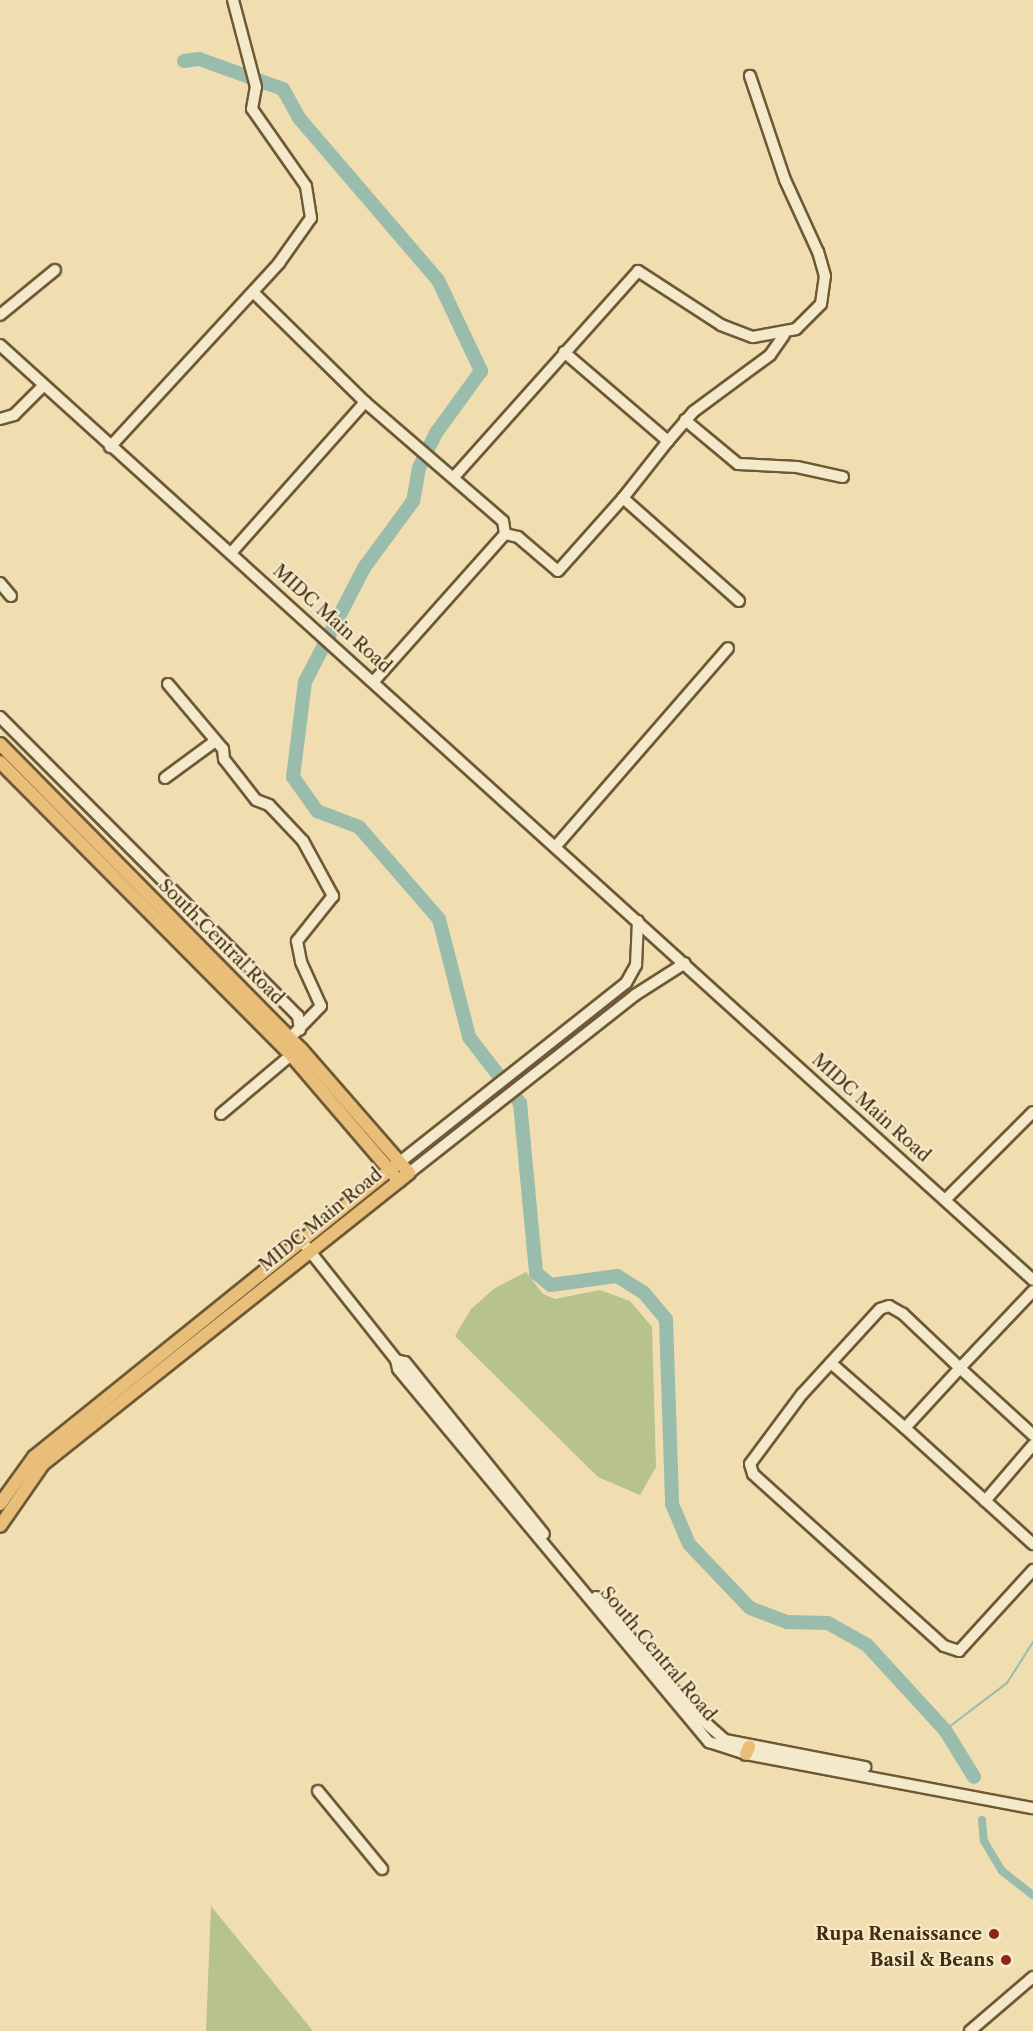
<!DOCTYPE html>
<style>
body{margin:0}
#map{position:relative;width:1033px;height:2031px;overflow:hidden;background:#f0ddb0;font-family:"Libre Caslon Text",serif}
div>[style]{position:absolute}
[style*='--x']{left:calc(var(--x)*1px);top:calc(var(--y)*1px);width:calc(var(--w)*1px);rotate:calc(var(--a)*1deg)}
.green>*{inset:0;background:#b7c28d}
.stream>*{height:2px;margin:-1px;padding:0 1px;transform-origin:1px;border-radius:1px;background:#9abcac}
.canal>*{height:8px;margin:-4px;padding:0 4px;transform-origin:4px;border-radius:4px;background:#9abcac}
.river>*{height:14px;margin:-7px;padding:0 7px;transform-origin:7px;border-radius:7px;background:#9abcac}
.roads{filter:drop-shadow(2px 0 #6e5936) drop-shadow(-2px 0 #6e5936) drop-shadow(0 2px #6e5936) drop-shadow(0 -2px #6e5936)}
.minor>*{height:10px;margin:-5px;padding:0 5px;transform-origin:5px;border-radius:5px;background:#f5e9cc}
.major>*{height:12px;margin:-6px;padding:0 6px;transform-origin:6px;border-radius:6px;background:#e8be78}
.dots>*{width:16px;height:16px;translate:-50% -50%;box-sizing:border-box;border:3px solid #f5e9cc;border-radius:50%}
span{translate:-50% -50%;white-space:nowrap;text-align:center;line-height:1.15;-webkit-text-stroke:4.5px #f5e9cc;paint-order:stroke}
.street-label{font-size:18px;color:#432d0d}
.poi-label{font-size:18px;color:#432d0d;font-weight:700}
.right{translate:-100% -50%;text-align:right}
</style>
<div id="map">
<div class="green">
<i style="clip-path:polygon(526px 1272px,543px 1294px,555px 1299px,600px 1290px,630px 1301px,652px 1327px,656px 1467px,640px 1495px,598px 1477px,455px 1336px,471px 1309px,495px 1288px)"></i>
<i style="clip-path:polygon(211px 1906px,313px 2031px,206px 2031px)"></i>
</div>
<div class="stream">
<i style="--x:945;--y:1730;--w:78;--a:-37.2"></i>
<i style="--x:1007;--y:1683;--w:49;--a:-57.6"></i>
</div>
<div class="canal">
<i style="--x:982;--y:1820;--w:21;--a:85"></i>
<i style="--x:984;--y:1841;--w:35;--a:59"></i>
<i style="--x:1002;--y:1871;--w:39;--a:38"></i>
</div>
<div class="river">
<i style="--x:184;--y:61;--w:15;--a:-8"></i>
<i style="--x:199;--y:59;--w:89;--a:19.7"></i>
<i style="--x:283;--y:89;--w:33;--a:61"></i>
<i style="--x:299;--y:118;--w:213;--a:49.4"></i>
<i style="--x:438;--y:280;--w:101;--a:64.7"></i>
<i style="--x:481;--y:371;--w:77;--a:126"></i>
<i style="--x:436;--y:433;--w:39;--a:116"></i>
<i style="--x:419;--y:468;--w:34;--a:100"></i>
<i style="--x:413;--y:501;--w:83;--a:126.2"></i>
<i style="--x:364;--y:568;--w:128;--a:117.4"></i>
<i style="--x:305;--y:682;--w:96;--a:97.2"></i>
<i style="--x:293;--y:777;--w:42;--a:54.8"></i>
<i style="--x:317;--y:811;--w:45;--a:20.9"></i>
<i style="--x:359;--y:827;--w:122;--a:49"></i>
<i style="--x:439;--y:919;--w:122;--a:75.7"></i>
<i style="--x:469;--y:1037;--w:83;--a:52.3"></i>
<i style="--x:520;--y:1103;--w:171;--a:84.6"></i>
<i style="--x:536;--y:1273;--w:19;--a:39"></i>
<i style="--x:551;--y:1285;--w:67;--a:-7.8"></i>
<i style="--x:617;--y:1276;--w:32;--a:32"></i>
<i style="--x:644;--y:1293;--w:34;--a:50"></i>
<i style="--x:666;--y:1319;--w:185;--a:88.1"></i>
<i style="--x:672;--y:1504;--w:43;--a:67"></i>
<i style="--x:689;--y:1544;--w:88;--a:46.4"></i>
<i style="--x:750;--y:1608;--w:40;--a:21"></i>
<i style="--x:787;--y:1622;--w:41;--a:1.4"></i>
<i style="--x:828;--y:1623;--w:45;--a:29.4"></i>
<i style="--x:867;--y:1645;--w:115;--a:47.5"></i>
<i style="--x:945;--y:1730;--w:55;--a:58.3"></i>
</div>
<div class="roads">
<div class="minor">
<i style="--x:0;--y:315;--w:71;--a:-39.3"></i>
<i style="--x:0;--y:345;--w:1393;--a:42.15"></i>
<i style="--x:564;--y:352;--w:137;--a:40.6"></i>
<i style="--x:668;--y:441;--w:73;--a:128.3"></i>
<i style="--x:623;--y:498;--w:155;--a:41.6"></i>
<i style="--x:365;--y:402;--w:182;--a:40.8"></i>
<i style="--x:503;--y:521;--w:13;--a:81"></i>
<i style="--x:505;--y:534;--w:197;--a:131.7"></i>
<i style="--x:0;--y:419;--w:15;--a:-16"></i>
<i style="--x:14;--y:415;--w:40;--a:-45"></i>
<i style="--x:685;--y:420;--w:69;--a:39.7"></i>
<i style="--x:738;--y:464;--w:59;--a:2.9"></i>
<i style="--x:797;--y:467;--w:47;--a:12.3"></i>
<i style="--x:668;--y:441;--w:38;--a:-49"></i>
<i style="--x:693;--y:412;--w:96;--a:-36.5"></i>
<i style="--x:770;--y:355;--w:24;--a:-55"></i>
<i style="--x:110;--y:447;--w:250;--a:-47.4"></i>
<i style="--x:279;--y:263;--w:55;--a:-54.6"></i>
<i style="--x:311;--y:218;--w:32;--a:-99"></i>
<i style="--x:306;--y:186;--w:94;--a:-125"></i>
<i style="--x:252;--y:109;--w:22;--a:-80"></i>
<i style="--x:256;--y:87;--w:90;--a:-104.8"></i>
<i style="--x:454;--y:477;--w:276;--a:-48.2"></i>
<i style="--x:638;--y:271;--w:99;--a:33"></i>
<i style="--x:721;--y:325;--w:34;--a:21"></i>
<i style="--x:753;--y:337;--w:44;--a:-10.5"></i>
<i style="--x:796;--y:329;--w:35;--a:-45"></i>
<i style="--x:821;--y:304;--w:28;--a:-82"></i>
<i style="--x:825;--y:276;--w:25;--a:-106"></i>
<i style="--x:818;--y:252;--w:79;--a:-114.6"></i>
<i style="--x:785;--y:180;--w:110;--a:-108.6"></i>
<i style="--x:505;--y:534;--w:13;--a:13"></i>
<i style="--x:518;--y:537;--w:52;--a:40.4"></i>
<i style="--x:558;--y:571;--w:98;--a:-48.3"></i>
<i style="--x:231;--y:553;--w:202;--a:-48.4"></i>
<i style="--x:365;--y:402;--w:157;--a:-135.5"></i>
<i style="--x:0;--y:583;--w:17;--a:50"></i>
<i style="--x:168;--y:684;--w:85;--a:49.8"></i>
<i style="--x:223;--y:749;--w:10;--a:84"></i>
<i style="--x:224;--y:759;--w:52;--a:52"></i>
<i style="--x:256;--y:800;--w:14;--a:21"></i>
<i style="--x:269;--y:805;--w:50;--a:46.6"></i>
<i style="--x:303;--y:841;--w:63;--a:61.4"></i>
<i style="--x:333;--y:896;--w:58;--a:128.7"></i>
<i style="--x:297;--y:941;--w:21;--a:79"></i>
<i style="--x:301;--y:962;--w:48;--a:65.6"></i>
<i style="--x:321;--y:1006;--w:45;--a:134.1"></i>
<i style="--x:0;--y:717;--w:422;--a:45.1"></i>
<i style="--x:298;--y:1016;--w:14;--a:82"></i>
<i style="--x:165;--y:778;--w:61;--a:-36.3"></i>
<i style="--x:556;--y:846;--w:262;--a:-49"></i>
<i style="--x:221;--y:1114;--w:92;--a:-40.1"></i>
<i style="--x:400;--y:1162;--w:288;--a:-38.4"></i>
<i style="--x:626;--y:983;--w:21;--a:-61"></i>
<i style="--x:636;--y:965;--w:44;--a:-87.4"></i>
<i style="--x:409;--y:1173;--w:288;--a:-38.2"></i>
<i style="--x:635;--y:995;--w:59;--a:-32.6"></i>
<i style="--x:945;--y:1200;--w:124;--a:-45"></i>
<i style="--x:305;--y:1245;--w:147;--a:51.6"></i>
<i style="--x:396;--y:1360;--w:9;--a:77"></i>
<i style="--x:398;--y:1369;--w:486;--a:50.2"></i>
<i style="--x:709;--y:1742;--w:39;--a:18"></i>
<i style="--x:746;--y:1754;--w:292;--a:10.7"></i>
<i style="--x:1033;--y:1291;--w:106;--a:133.5"></i>
<i style="--x:960;--y:1368;--w:79;--a:-136.5"></i>
<i style="--x:903;--y:1314;--w:16;--a:-150"></i>
<i style="--x:889;--y:1306;--w:9;--a:162"></i>
<i style="--x:880;--y:1309;--w:115;--a:132.5"></i>
<i style="--x:802;--y:1394;--w:87;--a:126.6"></i>
<i style="--x:750;--y:1464;--w:10;--a:73"></i>
<i style="--x:753;--y:1474;--w:257;--a:42"></i>
<i style="--x:944;--y:1646;--w:16;--a:18"></i>
<i style="--x:959;--y:1651;--w:110;--a:-47.6"></i>
<i style="--x:396;--y:1360;--w:9;--a:13"></i>
<i style="--x:405;--y:1362;--w:221;--a:51.1"></i>
<i style="--x:831;--y:1363;--w:98;--a:41.3"></i>
<i style="--x:1033;--y:1435;--w:99;--a:-137.5"></i>
<i style="--x:960;--y:1368;--w:81;--a:132.5"></i>
<i style="--x:905;--y:1428;--w:173;--a:42.2"></i>
<i style="--x:985;--y:1501;--w:74;--a:-49.4"></i>
<i style="--x:596;--y:1597;--w:146;--a:50"></i>
<i style="--x:690;--y:1709;--w:47;--a:41.5"></i>
<i style="--x:725;--y:1740;--w:143;--a:10.9"></i>
<i style="--x:318;--y:1791;--w:101;--a:50.6"></i>
<i style="--x:970;--y:2031;--w:83;--a:-40.6"></i>
</div>
<div class="major">
<i style="--x:0;--y:744;--w:429;--a:45.4"></i>
<i style="--x:301;--y:1049;--w:164;--a:48.9"></i>
<i style="--x:409;--y:1173;--w:468;--a:141.5"></i>
<i style="--x:43;--y:1464;--w:75;--a:124.7"></i>
<i style="--x:0;--y:762;--w:413;--a:45.2"></i>
<i style="--x:291;--y:1055;--w:166;--a:49.4"></i>
<i style="--x:0;--y:1504;--w:58;--a:-54.1"></i>
<i style="--x:34;--y:1457;--w:464;--a:-38.9"></i>
<i style="--x:746;--y:1754;--w:8;--a:-67"></i>
</div>
</div>
<div class="dots">
<i style="left:994px;top:1934px;background:#8f2418"></i>
<i style="left:1006px;top:1960px;background:#8f2418"></i>
</div>
<div class="street-label">
<span style="left:332px;top:619px;rotate:42deg">MIDC Main Road</span>
<span style="left:221px;top:942px;rotate:45deg">South Central Road</span>
<span style="left:871px;top:1108px;rotate:42deg">MIDC Main Road</span>
<span style="left:321px;top:1220px;rotate:-39deg">MIDC Main Road</span>
<span style="left:658px;top:1654px;rotate:50deg">South Central Road</span>
</div>
<div class="poi-label">
<span class="right" style="left:982px;top:1934px">Rupa Renaissance</span>
<span class="right" style="left:994px;top:1960px">Basil &amp; Beans</span>
</div>
</div>
